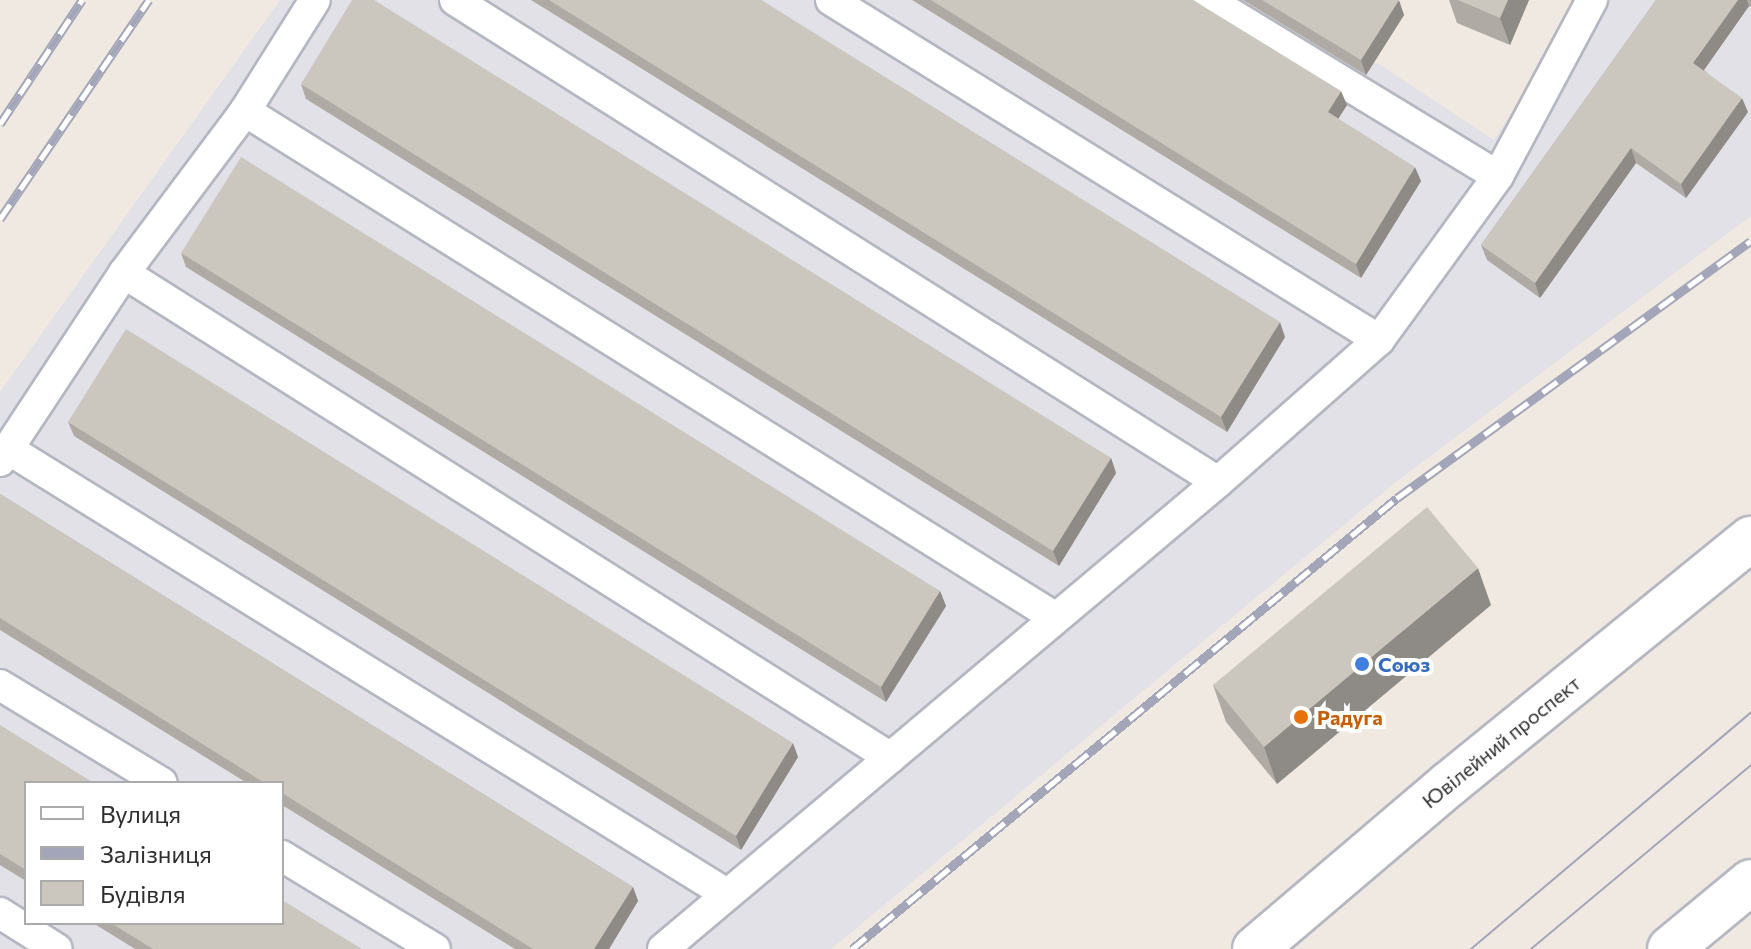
<!DOCTYPE html>
<meta charset="utf-8">
<style>
body{margin:0}
#map{position:relative;width:1751px;height:949px;overflow:hidden;background:#efe9e1;font-family:Commissioner,sans-serif}
div>[style]{position:absolute}
[style*='--x']{left:calc(var(--x)*1px);top:calc(var(--y)*1px);width:calc(var(--w)*1px);rotate:calc(var(--a)*1deg)}
.industrial>*{inset:0;background:#e3e1e8}
.roads{filter:drop-shadow(2px 0 #b4b7c1) drop-shadow(-2px 0 #b4b7c1) drop-shadow(0 2px #b4b7c1) drop-shadow(0 -2px #b4b7c1)}
.service>*{height:30px;margin:-15px;padding:0 15px;transform-origin:15px;border-radius:15px;background:#fff}
.minor>*{height:44px;margin:-22px;padding:0 22px;transform-origin:22px;border-radius:22px;background:#fff}
.secondary>*{height:44px;margin:-22px;padding:0 22px;transform-origin:22px;border-radius:22px;background:#fff}
.tram>*{height:2px;margin:-1px;padding:0 1px;transform-origin:1px;border-radius:1px;background:#a3a6b8}
.rail>*{height:9px;margin-top:-4.5px;transform-origin:0;background:repeating-linear-gradient(90deg,#fff 0 18px,#a3a6b8 0 36px);box-sizing:border-box;border-block:2px solid #a3a6b8}
.wall>*{inset:0;background:#afaba4}
.shaded-wall>*{inset:0;background:#8e8b86}
.building>*{inset:0;background:#cbc7bf}
.dots>*{width:22px;height:22px;translate:-50% -50%;box-sizing:border-box;border:4px solid #fff;border-radius:50%}
span{translate:-50% -50%;white-space:nowrap;text-align:center;line-height:1.15;-webkit-text-stroke:8px #fff;paint-order:stroke}
.shop-label{font-size:20px;color:#366cbe;font-weight:700}
.left{translate:0 -50%;text-align:left}
.food-label{font-size:20px;color:#c56008;font-weight:700}
.street-label{font-size:20px;color:#2e2e2e}
.legend{position:absolute;left:24px;top:781px;width:260px;height:144px;box-sizing:border-box;background:#fff;border:2px solid #ababab;margin:0;padding:10px 14px;list-style:none;font-size:24px;color:#2e2e2e}
.legend li{display:flex;align-items:center;gap:16px;height:40px}
.legend b{width:40px;border:2px solid #ababab}
</style>
<div id="map">
<div class="industrial">
<i style="clip-path:polygon(evenodd,280px 0,1354px 0,1333px 34px,1494px 140px,1586px 0,1751px 0,1751px 216px,1397px 481px,831px 949px,0 949px,0 392px,280px 0,26px 783px,282px 783px,282px 923px,26px 923px,26px 783px)"></i>
</div>
<div class="roads">
<div class="service">
<i style="--x:455;--y:0;--w:902;--a:32.28"></i>
<i style="--x:831;--y:0;--w:645;--a:31.82"></i>
<i style="--x:1208;--y:0;--w:339;--a:31.3"></i>
<i style="--x:245;--y:111;--w:953;--a:32.01"></i>
<i style="--x:124;--y:273;--w:907;--a:32.31"></i>
<i style="--x:8;--y:449;--w:843;--a:31.77"></i>
<i style="--x:0;--y:461;--w:225;--a:-56.6"></i>
<i style="--x:124;--y:273;--w:202;--a:-53.2"></i>
<i style="--x:245;--y:111;--w:131;--a:-57.8"></i>
<i style="--x:0;--y:685;--w:189;--a:31.2"></i>
<i style="--x:282;--y:856;--w:179;--a:31.3"></i>
<i style="--x:0;--y:913;--w:67;--a:32.3"></i>
<i style="--x:663;--y:949;--w:725;--a:-40.08"></i>
<i style="--x:1218;--y:482;--w:215;--a:-41.4"></i>
<i style="--x:1379;--y:340;--w:203;--a:-54"></i>
<i style="--x:1498;--y:176;--w:200;--a:-61.9"></i>
</div>
<div class="minor">
<i style="--x:1670;--y:949;--w:105;--a:-39.6"></i>
</div>
<div class="secondary">
<i style="--x:1255;--y:949;--w:255;--a:-40.4"></i>
<i style="--x:1449;--y:784;--w:389;--a:-39.1"></i>
</div>
</div>
<div class="tram">
<i style="--x:1471;--y:949;--w:367;--a:-40.2"></i>
<i style="--x:1531;--y:949;--w:287;--a:-39.9"></i>
</div>
<div class="rail">
<i style="--x:0;--y:124;--w:149;--a:-56.5"></i>
<i style="--x:0;--y:219;--w:265;--a:-55.8"></i>
<i style="--x:852;--y:949;--w:707;--a:-39.61"></i>
<i style="--x:1397;--y:498;--w:437;--a:-36"></i>
</div>
<div class="wall">
<i style="clip-path:polygon(531px 0,761px 0,1285px 337px,1227px 432px)"></i>
<i style="clip-path:polygon(912px 0,1193px 0,1347px 105px,1338px 119px,1421px 181px,1361px 278px)"></i>
<i style="clip-path:polygon(1243px 0,1398px 0,1404px 15px,1366px 75px)"></i>
<i style="clip-path:polygon(1449px 0,1529px 0,1510px 45px,1457px 23px)"></i>
<i style="clip-path:polygon(1656px 0,1751px 0,1751px 7px,1749px 6px,1704px 70px,1748px 112px,1686px 198px,1636px 163px,1540px 298px,1487px 260px,1481px 245px)"></i>
<i style="clip-path:polygon(301px 84px,1111px 458px,1116px 473px,1059px 566px,306px 99px)"></i>
<i style="clip-path:polygon(181px 253px,940px 591px,946px 606px,886px 702px,186px 267px)"></i>
<i style="clip-path:polygon(68px 422px,798px 757px,741px 850px,74px 436px)"></i>
<i style="clip-path:polygon(0 494px,633px 887px,638px 901px,609px 949px,515px 949px,282px 805px,282px 783px,247px 783px,0 630px)"></i>
<i style="clip-path:polygon(1491px 605px,1277px 784px,1226px 722px,1213px 685px)"></i>
<i style="clip-path:polygon(0 725px,26px 783px,26px 881px,0 865px)"></i>
<i style="clip-path:polygon(93px 923px,282px 923px,362px 949px,135px 949px)"></i>
</div>
<div class="shaded-wall">
<i style="clip-path:polygon(1399px 0,1404px 15px,1366px 75px,1361px 60px)"></i>
<i style="clip-path:polygon(1508px 0,1529px 0,1510px 45px,1500px 18px)"></i>
<i style="clip-path:polygon(1738px 0,1747px 0,1749px 6px,1699px 77px,1693px 63px)"></i>
<i style="clip-path:polygon(1341px 91px,1347px 105px,1333px 127px,1328px 112px)"></i>
<i style="clip-path:polygon(1742px 98px,1748px 112px,1686px 198px,1681px 184px)"></i>
<i style="clip-path:polygon(1631px 148px,1636px 163px,1540px 298px,1535px 283px)"></i>
<i style="clip-path:polygon(1415px 167px,1421px 181px,1361px 278px,1356px 264px)"></i>
<i style="clip-path:polygon(1280px 322px,1285px 337px,1227px 432px,1221px 417px)"></i>
<i style="clip-path:polygon(1111px 458px,1116px 473px,1059px 566px,1053px 551px)"></i>
<i style="clip-path:polygon(1478px 568px,1491px 605px,1277px 784px,1264px 747px)"></i>
<i style="clip-path:polygon(940px 591px,946px 606px,886px 702px,881px 687px)"></i>
<i style="clip-path:polygon(793px 743px,798px 757px,741px 850px,736px 836px)"></i>
<i style="clip-path:polygon(633px 887px,638px 901px,609px 949px,594px 949px)"></i>
</div>
<div class="building">
<i style="clip-path:polygon(352px 0,374px 0,1111px 458px,1053px 551px,301px 84px)"></i>
<i style="clip-path:polygon(549px 0,761px 0,1280px 322px,1221px 417px)"></i>
<i style="clip-path:polygon(931px 0,1193px 0,1341px 91px,1328px 112px,1415px 167px,1356px 264px)"></i>
<i style="clip-path:polygon(1262px 0,1399px 0,1361px 60px)"></i>
<i style="clip-path:polygon(1458px 0,1508px 0,1500px 18px)"></i>
<i style="clip-path:polygon(1656px 0,1738px 0,1693px 63px,1742px 98px,1681px 184px,1631px 148px,1535px 283px,1481px 245px)"></i>
<i style="clip-path:polygon(241px 157px,940px 591px,881px 687px,181px 253px)"></i>
<i style="clip-path:polygon(126px 329px,793px 743px,736px 836px,68px 422px)"></i>
<i style="clip-path:polygon(0 494px,633px 887px,594px 949px,533px 949px,282px 793px,282px 783px,265px 783px,0 618px)"></i>
<i style="clip-path:polygon(1427px 507px,1478px 568px,1264px 747px,1213px 685px)"></i>
<i style="clip-path:polygon(0 725px,94px 783px,26px 783px,26px 870px,0 854px)"></i>
<i style="clip-path:polygon(282px 900px,362px 949px,153px 949px,111px 923px,282px 923px)"></i>
</div>
<div class="dots">
<i style="left:1362px;top:664px;background:#3f7fe0"></i>
<i style="left:1301px;top:717px;background:#e8710a"></i>
</div>
<div class="shop-label">
<span class="left" style="left:1378px;top:664px">Союз</span>
</div>
<div class="food-label">
<span class="left" style="left:1317px;top:717px">Радуга</span>
</div>
<div class="street-label">
<span style="left:1501px;top:742px;rotate:-39deg">Ювілейний проспект</span>
</div>
<ul class="legend">
<li><b style="height:10px;background:#fff"></b>Вулиця</li>
<li><b style="height:10px;background:#a3a6b8"></b>Залізниця</li>
<li><b style="height:22px;background:#cbc7bf"></b>Будівля</li>
</ul>
</div>
